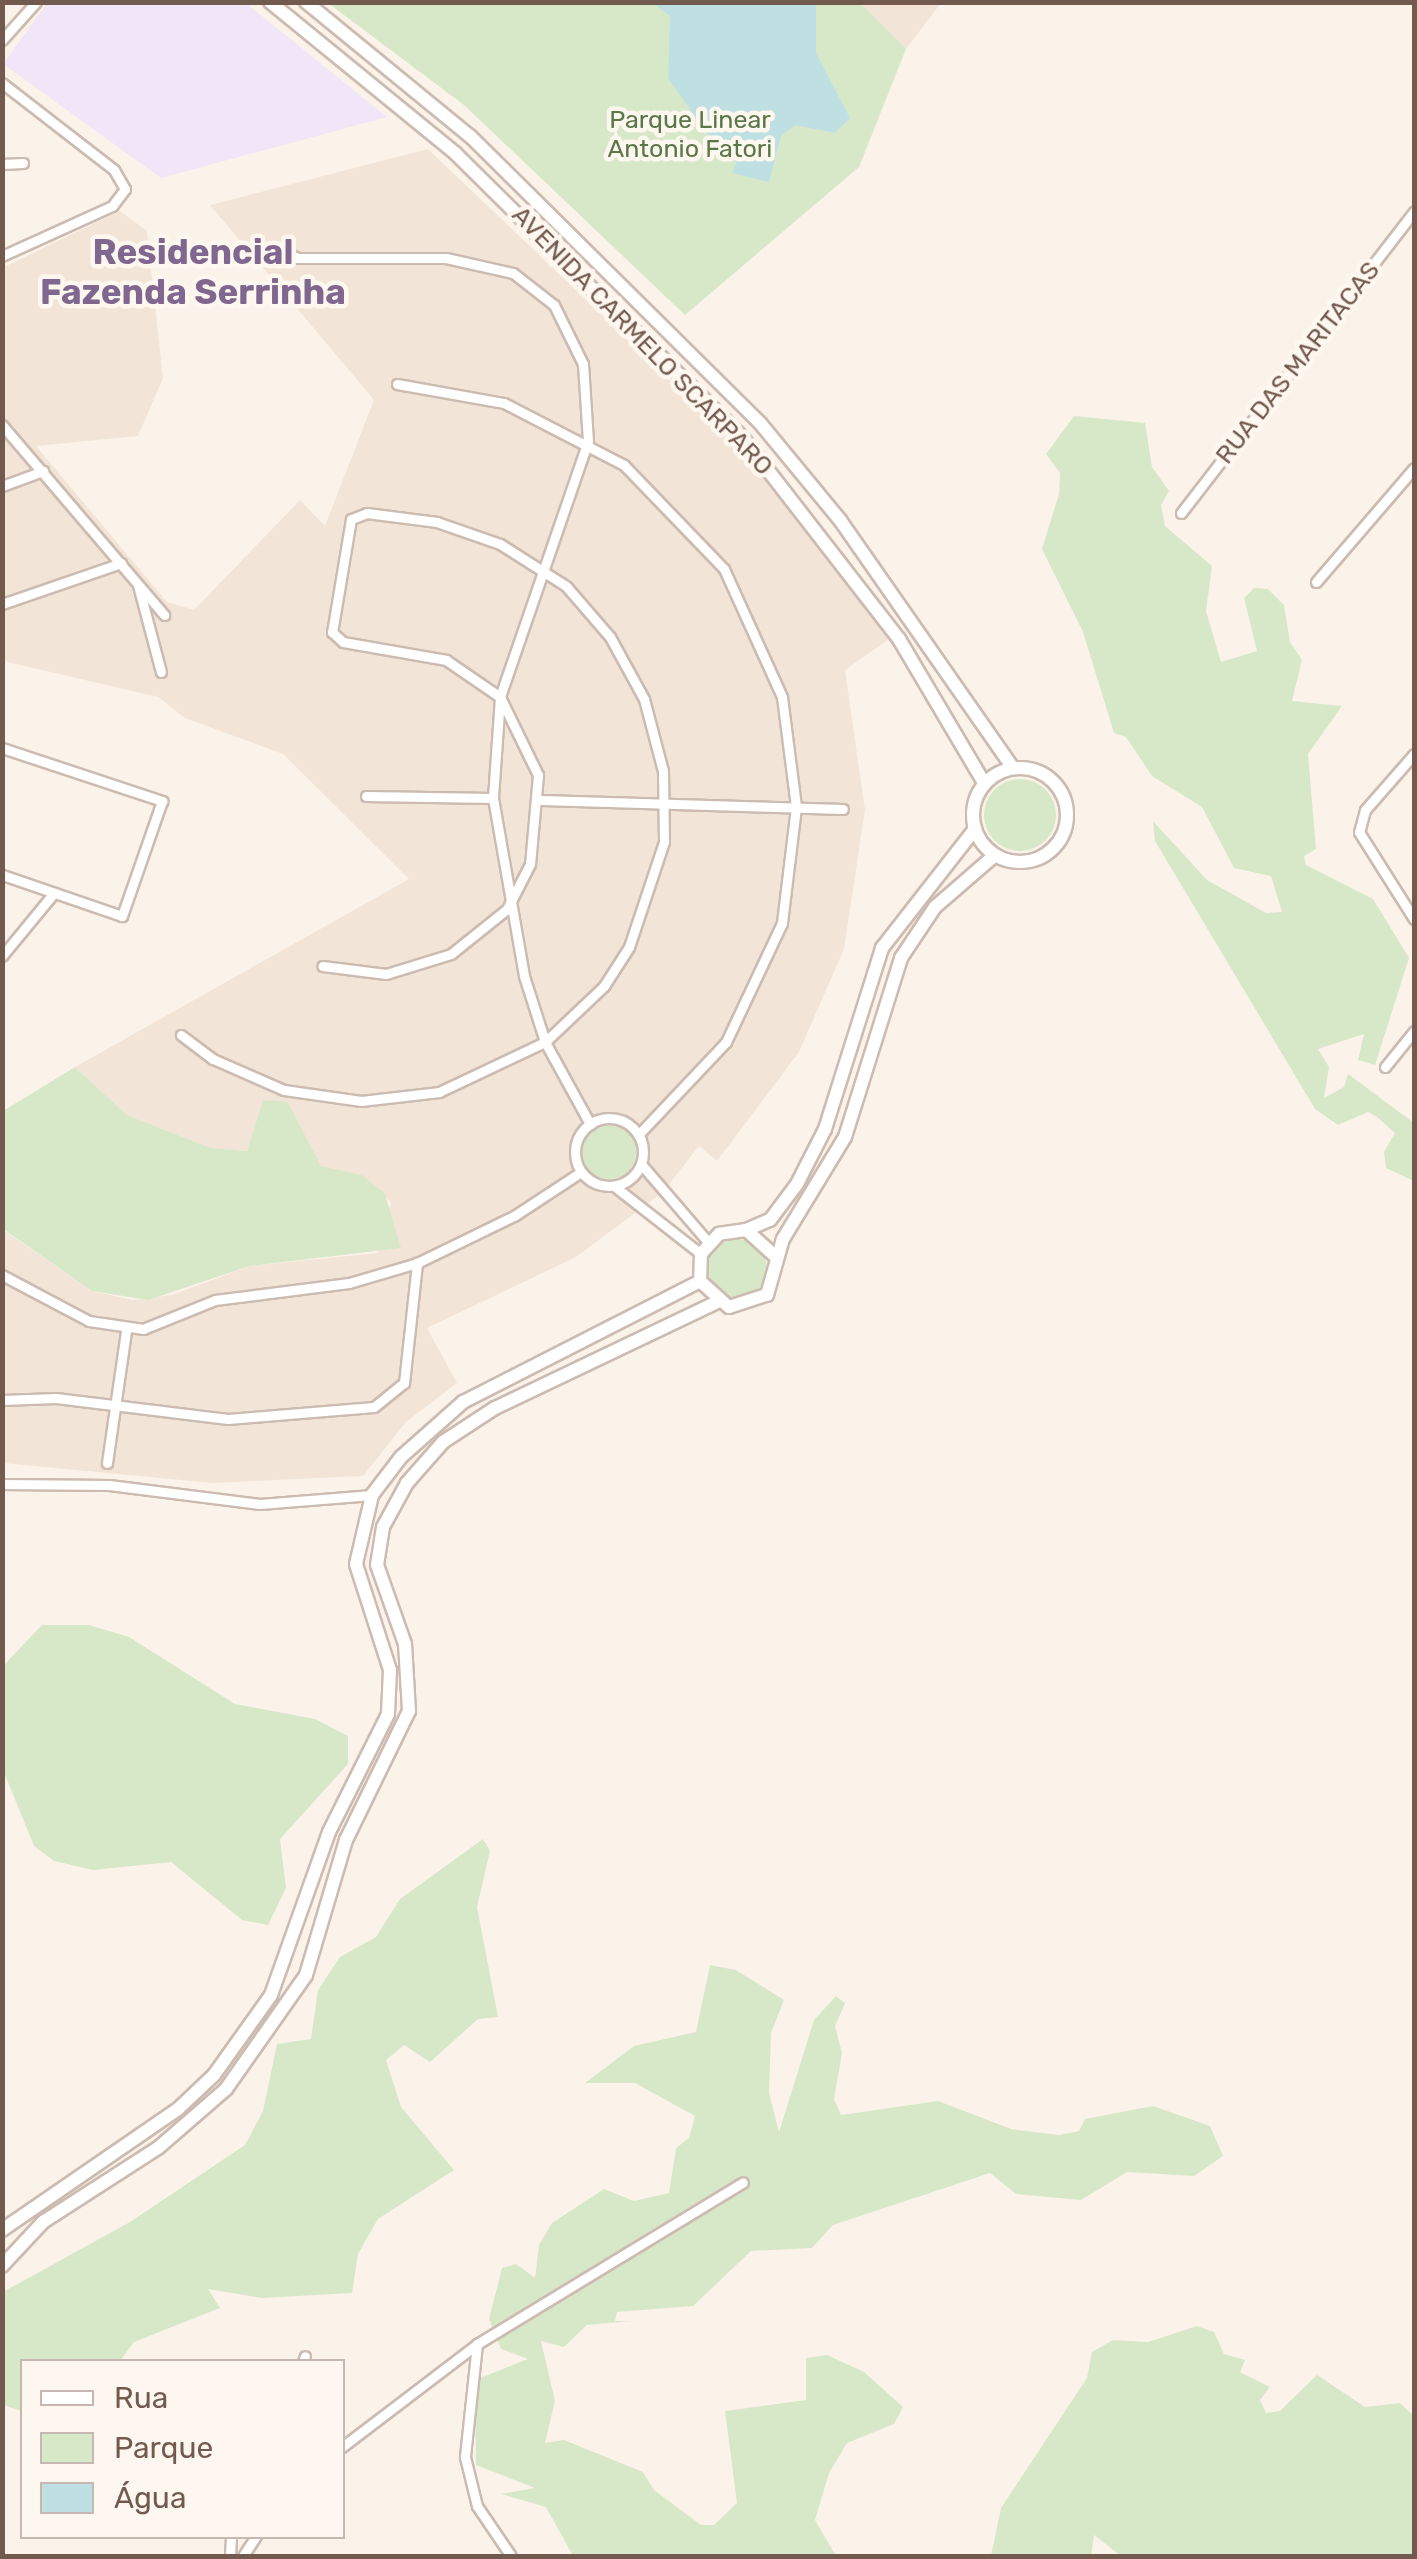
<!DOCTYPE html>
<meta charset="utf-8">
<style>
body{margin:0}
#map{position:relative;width:1417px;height:2559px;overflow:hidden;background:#fbf3e9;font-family:Rubik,sans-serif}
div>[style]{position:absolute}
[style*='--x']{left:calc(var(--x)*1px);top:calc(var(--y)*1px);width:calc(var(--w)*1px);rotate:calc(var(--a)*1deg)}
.residential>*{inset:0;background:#f2e5d8}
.education>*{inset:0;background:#f0e6f7}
.green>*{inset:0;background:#d7e8c9}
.round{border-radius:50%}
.water>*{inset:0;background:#bfe0e3}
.roads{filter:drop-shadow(2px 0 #ccbbb0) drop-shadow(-2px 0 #ccbbb0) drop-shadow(0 2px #ccbbb0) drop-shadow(0 -2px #ccbbb0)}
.minor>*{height:9px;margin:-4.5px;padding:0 4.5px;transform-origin:4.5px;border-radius:4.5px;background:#fff}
.minor>.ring{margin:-4.5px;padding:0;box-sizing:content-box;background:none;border:9px solid #fff;border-radius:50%}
.secondary>*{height:12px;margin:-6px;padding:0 6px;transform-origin:6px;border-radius:6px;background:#fff}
.secondary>.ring{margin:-6px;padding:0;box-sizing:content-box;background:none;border:12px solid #fff;border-radius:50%}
span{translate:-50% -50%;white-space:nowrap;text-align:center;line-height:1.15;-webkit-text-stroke:9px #fef7f0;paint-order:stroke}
.park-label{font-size:25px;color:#597848}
.street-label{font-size:25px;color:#735a4f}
.district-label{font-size:35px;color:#7f678f;font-weight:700}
.frame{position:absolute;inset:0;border:5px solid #735a4f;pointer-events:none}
.legend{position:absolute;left:20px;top:2359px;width:325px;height:180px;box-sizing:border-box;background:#fef7f0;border:2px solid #c6b8b0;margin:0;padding:12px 18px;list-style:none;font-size:30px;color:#735a4f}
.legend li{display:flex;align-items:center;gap:20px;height:50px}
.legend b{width:50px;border:2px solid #c6b8b0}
</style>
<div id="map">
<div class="residential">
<i style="clip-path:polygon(860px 3px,941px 3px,906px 49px)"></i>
<i style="clip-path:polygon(428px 149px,736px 443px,889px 639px,845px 670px,865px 810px,844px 949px,799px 1052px,717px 1161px,699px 1146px,663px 1192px,576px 1257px,427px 1328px,457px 1383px,406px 1422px,363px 1476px,212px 1483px,3px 1463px,2px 1229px,92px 1291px,133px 1300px,172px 1295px,250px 1266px,378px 1253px,391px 1202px,362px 1175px,321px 1167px,288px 1102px,263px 1101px,247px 1151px,211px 1148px,127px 1115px,75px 1067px,409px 879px,283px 754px,185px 718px,158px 697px,3px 661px,2px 268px,120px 211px,147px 231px,163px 378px,138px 436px,36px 446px,167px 602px,194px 610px,300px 500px,325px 526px,374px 400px,210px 205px)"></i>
</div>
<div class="education">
<i style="clip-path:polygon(47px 3px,246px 3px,387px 117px,161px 178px,3px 64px)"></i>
</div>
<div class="green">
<i style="clip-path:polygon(328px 3px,860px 3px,906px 49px,859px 167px,685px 315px,464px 105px)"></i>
<i style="clip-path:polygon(1074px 416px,1145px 423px,1152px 467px,1169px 491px,1161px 505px,1165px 526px,1212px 566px,1206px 611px,1221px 662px,1257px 651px,1244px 598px,1254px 588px,1268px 589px,1284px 605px,1290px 642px,1302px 660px,1292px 701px,1342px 706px,1308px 754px,1316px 849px,1304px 856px,1306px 865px,1373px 899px,1409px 958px,1375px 1065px,1358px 1060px,1364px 1034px,1318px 1049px,1329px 1067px,1324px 1098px,1344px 1087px,1348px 1074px,1414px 1123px,1414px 1181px,1386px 1168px,1384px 1152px,1395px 1133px,1377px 1117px,1368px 1112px,1338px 1125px,1315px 1109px,1155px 841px,1153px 821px,1207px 880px,1266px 913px,1282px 912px,1271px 876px,1234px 868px,1202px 807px,1152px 776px,1126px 737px,1114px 733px,1083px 632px,1042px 549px,1059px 494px,1060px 473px,1046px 454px)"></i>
<i class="round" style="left:984px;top:779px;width:72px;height:72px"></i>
<i style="clip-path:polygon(75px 1067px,127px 1115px,211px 1148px,247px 1151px,263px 1100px,288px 1102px,321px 1166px,362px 1175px,385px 1194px,401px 1248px,250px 1266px,148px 1300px,92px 1291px,3px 1229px,3px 1111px)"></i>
<i class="round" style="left:582px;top:1125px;width:54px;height:54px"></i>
<i class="round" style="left:707px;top:1239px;width:60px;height:60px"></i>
<i style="clip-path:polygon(42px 1625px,89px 1625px,129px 1637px,235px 1704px,315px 1719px,348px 1736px,348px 1764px,280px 1839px,286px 1888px,268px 1925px,242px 1920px,171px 1862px,93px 1870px,54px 1861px,34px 1846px,3px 1770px,2px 1667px)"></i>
<i style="clip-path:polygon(483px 1839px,490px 1851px,477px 1907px,498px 2017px,478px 2019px,430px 2062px,404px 2045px,386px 2060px,401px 2107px,454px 2170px,378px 2219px,358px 2254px,352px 2293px,262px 2298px,208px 2289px,220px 2308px,134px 2342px,120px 2361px,22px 2362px,22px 2411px,3px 2405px,3px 2292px,130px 2222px,245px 2145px,263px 2111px,277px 2044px,311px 2039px,318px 1990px,340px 1957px,376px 1937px,400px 1899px)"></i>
<i style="clip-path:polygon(710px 1965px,736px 1970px,784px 2000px,771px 2033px,769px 2093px,779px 2132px,814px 2020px,836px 1996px,845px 2003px,835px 2026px,842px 2053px,834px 2099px,841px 2115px,938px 2101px,1011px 2129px,1059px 2135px,1079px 2131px,1085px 2119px,1153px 2106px,1210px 2126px,1223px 2156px,1194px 2176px,1127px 2172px,1081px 2200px,1016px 2194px,990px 2173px,833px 2225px,812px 2248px,751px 2251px,693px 2306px,617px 2312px,615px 2321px,631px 2321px,587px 2325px,564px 2347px,541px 2341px,555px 2401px,545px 2443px,564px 2440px,643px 2472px,654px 2490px,701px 2525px,714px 2525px,737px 2503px,725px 2411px,806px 2400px,806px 2358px,827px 2355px,864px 2372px,903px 2407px,894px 2424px,847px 2443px,829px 2473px,815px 2520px,836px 2556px,573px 2556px,546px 2507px,501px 2494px,535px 2488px,476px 2465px,475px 2380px,528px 2359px,501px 2349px,489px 2319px,502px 2268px,516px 2264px,535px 2278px,539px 2245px,552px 2223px,604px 2189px,634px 2201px,669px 2193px,676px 2148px,689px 2138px,695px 2116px,635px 2083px,585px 2083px,634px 2046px,696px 2032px)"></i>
<i style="clip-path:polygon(1197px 2326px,1214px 2332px,1224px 2354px,1245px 2360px,1240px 2372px,1270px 2387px,1260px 2400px,1266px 2413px,1280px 2411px,1317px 2375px,1365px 2407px,1400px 2403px,1414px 2416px,1414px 2556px,1121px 2556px,1094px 2535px,1091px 2556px,991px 2556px,1001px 2508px,1087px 2378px,1092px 2352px,1113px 2340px,1148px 2342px)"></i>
</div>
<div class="water">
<i style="clip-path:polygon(652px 3px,816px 3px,816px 53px,850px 118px,835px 133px,795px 125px,781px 136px,769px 182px,732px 173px,739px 156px,716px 146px,668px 78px,670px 16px)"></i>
</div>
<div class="roads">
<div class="minor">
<i style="--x:2;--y:40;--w:51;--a:-48.2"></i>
<i style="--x:2;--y:83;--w:142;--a:37.8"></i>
<i style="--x:114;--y:170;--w:22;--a:60"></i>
<i style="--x:125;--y:189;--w:21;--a:127"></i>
<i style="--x:112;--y:206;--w:121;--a:155.6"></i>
<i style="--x:2;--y:164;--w:21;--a:-3"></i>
<i style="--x:275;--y:249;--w:25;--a:21"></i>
<i style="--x:298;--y:258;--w:148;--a:0"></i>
<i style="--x:446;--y:258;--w:69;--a:12.6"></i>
<i style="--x:513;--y:273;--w:52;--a:38"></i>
<i style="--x:554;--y:305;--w:66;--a:63.8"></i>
<i style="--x:583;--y:364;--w:77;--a:86.3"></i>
<i style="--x:588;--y:441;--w:271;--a:109"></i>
<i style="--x:500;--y:697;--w:101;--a:94"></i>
<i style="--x:493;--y:798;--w:181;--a:80.1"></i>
<i style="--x:524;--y:976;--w:69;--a:72.3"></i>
<i style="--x:545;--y:1042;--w:94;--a:61.2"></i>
<i style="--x:397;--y:384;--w:109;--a:10.1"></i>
<i style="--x:504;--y:403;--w:135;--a:27.3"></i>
<i style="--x:624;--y:465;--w:144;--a:46.1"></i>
<i style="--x:724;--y:569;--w:141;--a:65.6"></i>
<i style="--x:782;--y:697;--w:111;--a:82.7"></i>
<i style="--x:796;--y:807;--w:117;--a:96.9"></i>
<i style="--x:782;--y:923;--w:132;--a:115.2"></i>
<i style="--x:726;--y:1042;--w:127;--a:133.4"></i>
<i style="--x:2;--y:425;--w:250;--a:49.5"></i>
<i style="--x:2;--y:486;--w:44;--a:-20.1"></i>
<i style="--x:1181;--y:513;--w:381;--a:-52.3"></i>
<i style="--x:1316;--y:582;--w:150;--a:-49.3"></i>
<i style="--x:138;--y:585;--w:90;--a:75.2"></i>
<i style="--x:2;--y:604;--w:126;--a:-19"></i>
<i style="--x:2;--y:748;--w:169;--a:18.3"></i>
<i style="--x:162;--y:801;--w:122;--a:109.2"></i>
<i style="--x:122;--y:916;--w:127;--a:-161.1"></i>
<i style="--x:1414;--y:754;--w:74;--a:131.2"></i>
<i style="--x:1365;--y:810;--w:23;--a:105"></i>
<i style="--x:1359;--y:832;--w:103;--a:57.7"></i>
<i style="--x:366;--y:796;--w:127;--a:0.9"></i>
<i style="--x:541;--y:800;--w:302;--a:1.7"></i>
<i style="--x:2;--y:956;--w:82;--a:-50.5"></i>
<i style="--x:181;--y:1035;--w:40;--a:37"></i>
<i style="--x:213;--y:1059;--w:77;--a:23.6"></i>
<i style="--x:284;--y:1090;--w:78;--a:8.1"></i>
<i style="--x:361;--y:1101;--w:79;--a:-6.6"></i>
<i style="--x:439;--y:1092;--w:117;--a:-25.3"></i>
<i style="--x:545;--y:1042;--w:81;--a:-43.5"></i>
<i style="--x:604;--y:986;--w:46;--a:-57.3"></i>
<i style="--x:629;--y:947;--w:111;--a:-71.6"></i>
<i style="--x:664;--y:842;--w:71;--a:-90.8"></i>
<i style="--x:663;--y:771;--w:74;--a:-104.8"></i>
<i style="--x:644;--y:699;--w:71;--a:-118.7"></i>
<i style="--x:610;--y:637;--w:67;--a:-130.8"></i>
<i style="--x:566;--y:586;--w:78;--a:-147.5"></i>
<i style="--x:500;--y:544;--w:67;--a:-160.8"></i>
<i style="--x:437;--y:522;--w:71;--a:-172.7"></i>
<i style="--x:367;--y:513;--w:17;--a:159"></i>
<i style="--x:351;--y:519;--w:115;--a:99.5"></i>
<i style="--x:332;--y:632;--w:15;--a:42"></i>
<i style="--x:343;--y:642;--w:105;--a:9.9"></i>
<i style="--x:446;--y:660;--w:65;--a:34.4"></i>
<i style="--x:500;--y:697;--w:87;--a:64"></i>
<i style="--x:538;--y:775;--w:89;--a:95.1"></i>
<i style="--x:530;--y:864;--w:51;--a:117.1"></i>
<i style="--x:507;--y:909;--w:72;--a:141.2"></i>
<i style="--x:451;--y:954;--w:68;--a:162.9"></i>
<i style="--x:386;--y:974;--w:64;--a:-172.9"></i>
<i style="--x:1385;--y:1067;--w:46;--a:-51.1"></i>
<i class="ring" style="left:575px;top:1118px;width:59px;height:59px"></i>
<i style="--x:641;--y:1164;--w:103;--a:49.3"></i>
<i style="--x:614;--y:1186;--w:110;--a:38"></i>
<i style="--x:2;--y:1275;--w:98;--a:27.9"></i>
<i style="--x:89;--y:1321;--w:55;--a:8.4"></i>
<i style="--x:143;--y:1329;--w:78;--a:-21.9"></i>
<i style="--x:215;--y:1300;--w:135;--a:-7.2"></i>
<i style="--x:349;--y:1283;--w:71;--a:-16.4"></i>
<i style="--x:417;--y:1263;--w:108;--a:-25.9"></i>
<i style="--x:514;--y:1216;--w:80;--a:-33.3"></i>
<i style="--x:2;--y:1400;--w:54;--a:-2.1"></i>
<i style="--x:56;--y:1398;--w:173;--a:7"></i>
<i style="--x:228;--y:1419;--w:146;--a:-4.7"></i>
<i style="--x:374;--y:1407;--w:38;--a:-39"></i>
<i style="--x:404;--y:1383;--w:121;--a:-83.8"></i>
<i style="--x:107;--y:1463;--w:133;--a:-81.8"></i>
<i style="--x:2;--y:1484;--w:107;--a:0.5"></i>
<i style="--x:109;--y:1485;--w:152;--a:7.2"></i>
<i style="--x:260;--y:1504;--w:112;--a:-4.6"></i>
<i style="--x:477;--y:2344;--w:114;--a:96.1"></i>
<i style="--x:465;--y:2457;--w:50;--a:76.2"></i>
<i style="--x:477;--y:2506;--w:60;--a:55.8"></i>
<i style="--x:303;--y:2362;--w:6;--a:-72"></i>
<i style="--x:342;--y:2447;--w:170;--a:-37.3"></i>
<i style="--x:477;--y:2344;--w:311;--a:-31.3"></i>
<i style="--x:230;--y:2556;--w:20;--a:-87"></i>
<i style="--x:243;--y:2556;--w:24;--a:-57"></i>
</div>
<div class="secondary">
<i style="--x:270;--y:2;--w:239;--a:39.2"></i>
<i style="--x:455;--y:153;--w:405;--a:44.7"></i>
<i style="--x:743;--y:438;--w:254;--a:52.2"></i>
<i style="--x:899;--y:639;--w:167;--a:59.4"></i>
<i style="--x:306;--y:2;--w:212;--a:39.3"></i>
<i style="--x:470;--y:136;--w:408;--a:44.7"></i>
<i style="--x:760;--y:423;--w:126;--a:50.5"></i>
<i style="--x:840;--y:520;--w:302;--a:55.1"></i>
<i class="ring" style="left:973px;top:768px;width:82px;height:82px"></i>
<i style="--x:746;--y:1230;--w:26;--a:-23"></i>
<i style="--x:770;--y:1220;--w:45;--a:-53.1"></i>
<i style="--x:797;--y:1184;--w:62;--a:-63"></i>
<i style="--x:825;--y:1129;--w:190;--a:-72.5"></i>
<i style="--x:882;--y:948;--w:151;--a:-52"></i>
<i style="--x:775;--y:1256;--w:39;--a:-138"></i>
<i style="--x:746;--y:1230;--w:27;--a:172"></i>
<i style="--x:719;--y:1234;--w:27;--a:132"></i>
<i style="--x:701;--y:1254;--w:27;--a:92"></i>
<i style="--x:700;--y:1281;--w:39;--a:42"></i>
<i style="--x:729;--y:1307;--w:40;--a:-18"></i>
<i style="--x:767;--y:1295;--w:58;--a:-74.1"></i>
<i style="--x:783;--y:1239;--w:119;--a:-58.7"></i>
<i style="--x:845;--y:1137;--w:188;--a:-72.6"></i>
<i style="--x:901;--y:958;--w:61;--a:-56.3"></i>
<i style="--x:935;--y:907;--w:79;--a:-40.9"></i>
<i style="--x:2;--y:2230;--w:214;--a:-34.5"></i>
<i style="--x:178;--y:2109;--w:50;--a:-43.4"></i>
<i style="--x:214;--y:2075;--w:98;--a:-54.5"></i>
<i style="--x:271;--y:1995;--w:173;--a:-70.4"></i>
<i style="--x:329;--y:1832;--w:132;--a:-63.4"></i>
<i style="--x:388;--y:1714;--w:44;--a:-87.4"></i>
<i style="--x:390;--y:1670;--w:111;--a:-107.8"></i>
<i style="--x:356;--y:1564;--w:71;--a:-76.9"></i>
<i style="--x:372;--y:1495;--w:48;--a:-52.7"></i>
<i style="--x:401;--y:1457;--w:83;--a:-41.6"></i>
<i style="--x:463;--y:1402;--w:266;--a:-27"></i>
<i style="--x:2;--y:2266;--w:60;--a:-47"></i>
<i style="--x:43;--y:2222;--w:137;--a:-32.8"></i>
<i style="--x:158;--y:2148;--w:90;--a:-40.9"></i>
<i style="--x:226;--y:2089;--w:139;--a:-54.9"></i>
<i style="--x:306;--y:1975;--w:141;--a:-73.5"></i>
<i style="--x:346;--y:1840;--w:144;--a:-64"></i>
<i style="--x:409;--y:1711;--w:67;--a:-93.4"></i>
<i style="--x:405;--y:1644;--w:84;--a:-109.5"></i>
<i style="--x:377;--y:1565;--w:38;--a:-81"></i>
<i style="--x:383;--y:1527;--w:50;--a:-61.4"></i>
<i style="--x:407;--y:1483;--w:55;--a:-48.7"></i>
<i style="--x:443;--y:1442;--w:62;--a:-33.2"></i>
<i style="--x:495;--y:1408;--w:246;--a:-25.5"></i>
</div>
</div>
<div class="park-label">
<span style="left:690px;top:135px">Parque Linear<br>Antonio Fatori</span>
</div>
<div class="street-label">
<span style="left:642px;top:341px;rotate:46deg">AVENIDA CARMELO SCARPARO</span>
<span style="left:1298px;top:363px;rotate:-52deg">RUA DAS MARITACAS</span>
</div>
<div class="district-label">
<span style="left:193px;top:272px">Residencial<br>Fazenda Serrinha</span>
</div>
<div class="frame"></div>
<ul class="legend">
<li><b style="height:12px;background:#fff"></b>Rua</li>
<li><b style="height:28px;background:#d7e8c9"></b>Parque</li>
<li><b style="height:28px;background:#bfe0e3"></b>Água</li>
</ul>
</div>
